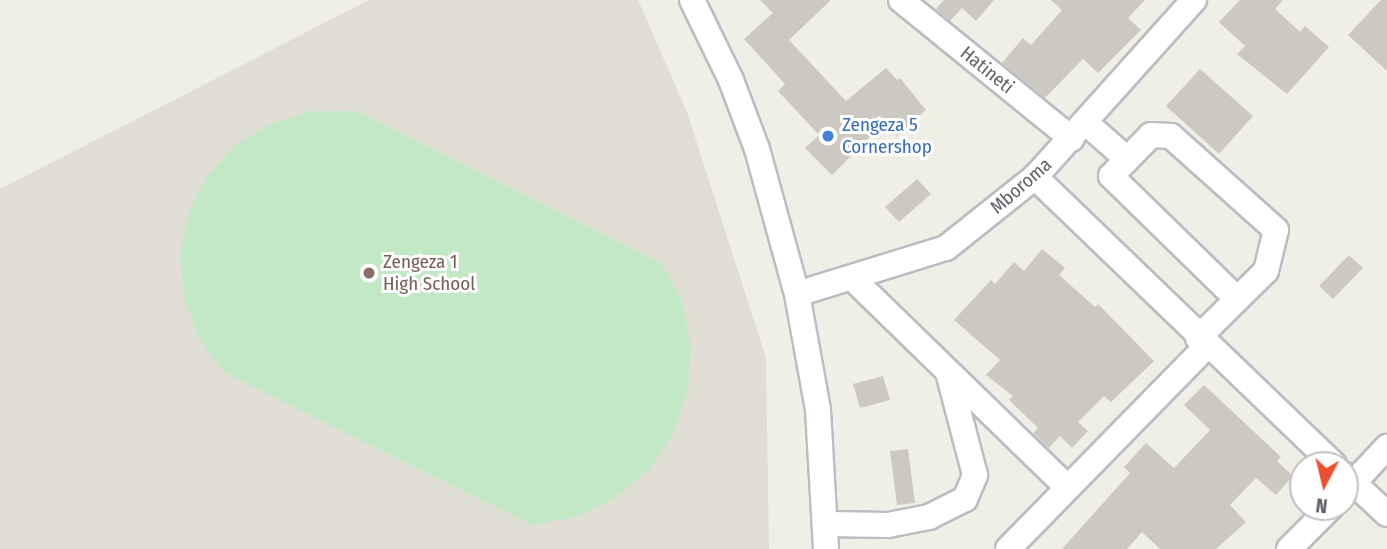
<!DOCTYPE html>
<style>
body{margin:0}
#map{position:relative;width:1387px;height:549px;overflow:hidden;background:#f0efe6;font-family:"Fira Sans Condensed",sans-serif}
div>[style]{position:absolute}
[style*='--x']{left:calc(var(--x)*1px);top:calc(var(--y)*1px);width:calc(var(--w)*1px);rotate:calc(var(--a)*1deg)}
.education>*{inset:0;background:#e0ded4}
.green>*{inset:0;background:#c3e8c6}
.building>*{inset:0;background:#ccc9c3}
.roads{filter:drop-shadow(2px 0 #bbbdc2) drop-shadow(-2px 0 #bbbdc2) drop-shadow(0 2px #bbbdc2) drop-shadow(0 -2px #bbbdc2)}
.minor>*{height:24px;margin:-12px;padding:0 12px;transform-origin:12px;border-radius:12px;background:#fff}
.dots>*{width:19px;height:19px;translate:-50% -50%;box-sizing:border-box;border:4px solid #fff;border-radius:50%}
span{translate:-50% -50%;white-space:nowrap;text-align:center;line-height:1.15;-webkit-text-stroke:6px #fff;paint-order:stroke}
.street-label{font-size:19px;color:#5e6167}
.shop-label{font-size:19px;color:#366cbe}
.left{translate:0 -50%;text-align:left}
.education-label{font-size:19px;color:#785e54}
.north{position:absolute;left:1289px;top:451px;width:70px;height:70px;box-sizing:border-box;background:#fff;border:2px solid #bfc0c2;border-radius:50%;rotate:187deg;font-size:19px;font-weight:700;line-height:28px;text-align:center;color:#5e6167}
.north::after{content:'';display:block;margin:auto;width:24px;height:32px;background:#ee4f2f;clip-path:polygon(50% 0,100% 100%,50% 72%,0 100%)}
</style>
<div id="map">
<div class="education">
<i style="clip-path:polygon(369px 0,638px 0,687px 112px,766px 358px,769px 549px,0 549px,0 189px)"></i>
</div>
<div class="green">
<i style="clip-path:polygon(313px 111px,356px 111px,663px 265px,683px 304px,691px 348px,688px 391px,673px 433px,649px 469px,615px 498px,575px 517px,532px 525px,224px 372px,199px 338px,184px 298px,180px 256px,188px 214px,207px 176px,236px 145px,272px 123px)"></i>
</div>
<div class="building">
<i style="clip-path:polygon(760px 0,831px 0,789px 40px,846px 101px,886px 68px,897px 80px,900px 78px,926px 110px,897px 136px,885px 122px,832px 175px,805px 148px,819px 135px,778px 91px,785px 84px,744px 39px,773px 13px)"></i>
<i style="clip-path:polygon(944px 0,994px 0,976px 21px,962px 8px,950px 21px,936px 9px)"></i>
<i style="clip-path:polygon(1051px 0,1145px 0,1128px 18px,1141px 30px,1098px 73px,1083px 59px,1045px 98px,1002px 63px,1023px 38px,1031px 45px,1062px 10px)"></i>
<i style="clip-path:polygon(1240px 0,1283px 0,1275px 9px,1300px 32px,1305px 26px,1329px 47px,1287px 94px,1237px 54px,1245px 46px,1219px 22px)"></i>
<i style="clip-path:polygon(1381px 0,1387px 0,1387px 71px,1348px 35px)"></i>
<i style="clip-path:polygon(1200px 69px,1253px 116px,1219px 154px,1166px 106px)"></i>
<i style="clip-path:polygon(917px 179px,931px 194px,899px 222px,885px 207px)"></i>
<i style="clip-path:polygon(1042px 249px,1065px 268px,1059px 275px,1095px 307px,1098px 304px,1154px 361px,1111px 402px,1104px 396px,1078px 422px,1088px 431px,1072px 448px,1060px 436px,1049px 448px,1033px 433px,1038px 428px,1009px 400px,1013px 396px,986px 375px,1000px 360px,954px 320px,991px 280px,995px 284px,1014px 262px,1024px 271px)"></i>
<i style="clip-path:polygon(1349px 255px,1363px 268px,1333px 299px,1319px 286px)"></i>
<i style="clip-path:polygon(883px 376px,890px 400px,860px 408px,853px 384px)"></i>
<i style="clip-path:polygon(1204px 385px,1281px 457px,1277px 461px,1293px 476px,1276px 495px,1256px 478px,1230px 505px,1246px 522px,1216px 549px,1160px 549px,1142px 532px,1127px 549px,1062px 549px,1130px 473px,1124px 467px,1146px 443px,1174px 468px,1210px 430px,1184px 405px)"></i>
<i style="clip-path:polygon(908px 449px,915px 503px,897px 505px,890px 451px)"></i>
</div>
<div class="roads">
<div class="minor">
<i style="--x:692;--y:0;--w:89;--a:64"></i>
<i style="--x:731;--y:80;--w:74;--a:69.4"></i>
<i style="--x:757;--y:149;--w:150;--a:74.6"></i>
<i style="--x:797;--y:294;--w:118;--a:79.7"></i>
<i style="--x:818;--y:410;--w:139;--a:86.7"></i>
<i style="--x:901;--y:0;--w:220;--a:39.1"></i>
<i style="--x:1086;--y:123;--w:55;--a:41.3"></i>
<i style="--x:1035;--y:177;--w:415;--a:43.9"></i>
<i style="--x:852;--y:278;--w:300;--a:44.2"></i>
<i style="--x:797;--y:294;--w:156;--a:-17.2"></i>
<i style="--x:946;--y:248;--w:114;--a:-38.6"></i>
<i style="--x:1035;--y:177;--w:238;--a:-48.1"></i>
<i style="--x:1198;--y:338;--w:95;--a:-44.6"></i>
<i style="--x:1266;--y:271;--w:42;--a:-76.3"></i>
<i style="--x:1276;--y:230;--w:141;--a:-138.2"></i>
<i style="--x:1171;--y:136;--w:20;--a:-177"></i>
<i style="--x:1151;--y:135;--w:57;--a:134.3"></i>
<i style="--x:1111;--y:176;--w:176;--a:44.3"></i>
<i style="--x:1345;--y:475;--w:57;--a:42.9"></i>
<i style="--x:1345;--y:492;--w:62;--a:-47"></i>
<i style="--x:827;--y:524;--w:61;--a:0.9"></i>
<i style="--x:888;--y:525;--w:42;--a:-11"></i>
<i style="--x:929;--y:517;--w:40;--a:-26.6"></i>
<i style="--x:965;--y:499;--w:26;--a:-67"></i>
<i style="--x:975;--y:475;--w:106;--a:-104.7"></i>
<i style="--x:1008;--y:549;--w:284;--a:-45.6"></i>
<i style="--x:1289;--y:549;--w:59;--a:-45"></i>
</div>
</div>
<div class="dots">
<i style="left:828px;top:136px;background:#3f7fe0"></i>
<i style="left:369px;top:273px;background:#8d6e63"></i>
</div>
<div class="street-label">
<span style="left:987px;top:70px;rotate:39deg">Hatineti</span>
<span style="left:1021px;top:186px;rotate:-41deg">Mboroma</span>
</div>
<div class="shop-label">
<span class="left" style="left:842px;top:136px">Zengeza 5<br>Cornershop</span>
</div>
<div class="education-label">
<span class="left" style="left:383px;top:273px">Zengeza 1<br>High School</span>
</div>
<div class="north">N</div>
</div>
